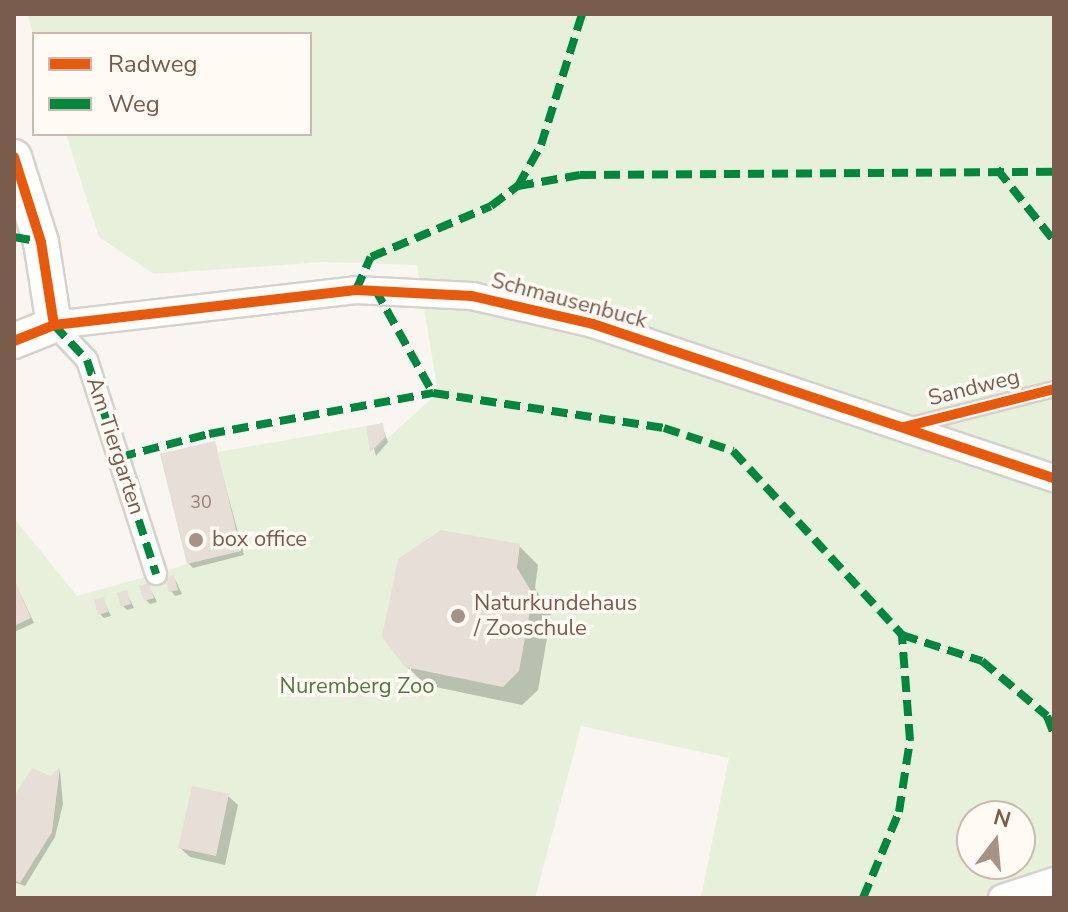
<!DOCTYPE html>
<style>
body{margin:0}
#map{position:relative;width:1068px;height:912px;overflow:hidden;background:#f9f5f0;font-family:"Nunito Sans",sans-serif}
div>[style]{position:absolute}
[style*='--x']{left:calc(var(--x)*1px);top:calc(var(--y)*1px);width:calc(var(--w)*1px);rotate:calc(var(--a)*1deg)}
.green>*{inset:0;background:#e7f0db}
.shadow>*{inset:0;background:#0003}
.building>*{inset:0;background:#e6ded7}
.roads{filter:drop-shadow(2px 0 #d7d1cb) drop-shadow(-2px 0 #d7d1cb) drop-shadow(0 2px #d7d1cb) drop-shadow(0 -2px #d7d1cb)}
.service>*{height:14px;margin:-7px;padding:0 7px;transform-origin:7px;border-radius:7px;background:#fefefd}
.pedestrian>*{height:20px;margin:-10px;padding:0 10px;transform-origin:10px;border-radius:10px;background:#fefefd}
.minor>*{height:26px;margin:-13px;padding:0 13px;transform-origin:13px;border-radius:13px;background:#fefefd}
.tertiary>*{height:34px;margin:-17px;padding:0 17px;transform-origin:17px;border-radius:17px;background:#fefefd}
.quiet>*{height:8px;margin-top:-4px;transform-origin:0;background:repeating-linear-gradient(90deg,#00873e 0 16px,transparent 0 24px)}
.cycleway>*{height:10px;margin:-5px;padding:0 5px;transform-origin:5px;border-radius:5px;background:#e8590c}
.dots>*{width:22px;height:22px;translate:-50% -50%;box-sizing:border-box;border:4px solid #fffaf3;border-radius:50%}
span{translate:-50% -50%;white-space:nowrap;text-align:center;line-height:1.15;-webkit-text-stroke:7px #fffaf3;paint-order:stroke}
.number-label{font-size:18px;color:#977e72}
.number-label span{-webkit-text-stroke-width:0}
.street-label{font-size:22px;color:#7a5c4d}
.poi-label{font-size:22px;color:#7a5c4d}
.left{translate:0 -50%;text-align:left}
.park-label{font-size:22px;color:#537a41}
.frame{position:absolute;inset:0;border:16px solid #7a5c4d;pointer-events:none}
.legend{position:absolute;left:32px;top:32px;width:280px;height:104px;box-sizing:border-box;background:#fffaf3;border:2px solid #cabbb1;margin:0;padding:10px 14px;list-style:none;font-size:24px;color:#7a5c4d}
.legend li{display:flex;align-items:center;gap:16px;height:40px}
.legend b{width:40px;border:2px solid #cabbb1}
.north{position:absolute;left:956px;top:800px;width:80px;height:80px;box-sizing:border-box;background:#fffaf3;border:2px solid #cabbb1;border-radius:50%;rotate:16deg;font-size:22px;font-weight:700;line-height:32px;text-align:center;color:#7a5c4d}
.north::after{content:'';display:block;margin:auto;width:28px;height:36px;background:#a69286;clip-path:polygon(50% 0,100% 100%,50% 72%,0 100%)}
</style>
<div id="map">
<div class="green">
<i style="clip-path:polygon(evenodd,27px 14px,1054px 14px,1054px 898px,701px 898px,729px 758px,581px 726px,535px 898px,14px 898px,14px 518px,77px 596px,156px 574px,187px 564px,160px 454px,215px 441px,218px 452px,366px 426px,371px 453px,438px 393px,417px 265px,324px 262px,154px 274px,99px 237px,66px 134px,310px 134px,310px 34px,34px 37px,27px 14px,972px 816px,1020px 816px,1020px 864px,972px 864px,972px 816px)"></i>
</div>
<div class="shadow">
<i style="clip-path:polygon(382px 426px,388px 442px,376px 456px,368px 428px)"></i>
<i style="clip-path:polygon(214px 443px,244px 555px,193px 568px,188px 563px)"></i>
<i style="clip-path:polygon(519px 546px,538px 565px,535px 588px,551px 615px,538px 690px,522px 705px,426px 685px,406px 666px)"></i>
<i style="clip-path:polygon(174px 577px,182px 594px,175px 596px,171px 591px)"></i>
<i style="clip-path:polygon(14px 580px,34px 623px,14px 632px)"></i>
<i style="clip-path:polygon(149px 586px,157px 602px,150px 604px,146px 600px)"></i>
<i style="clip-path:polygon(126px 592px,134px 608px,127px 610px,123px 606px)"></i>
<i style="clip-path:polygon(103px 600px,111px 616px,104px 618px,100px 614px)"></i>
<i style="clip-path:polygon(60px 770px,63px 804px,55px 837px,25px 886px,14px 882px,14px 801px)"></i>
<i style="clip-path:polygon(228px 796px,238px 805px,225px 865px,190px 857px,180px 848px)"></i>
</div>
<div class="building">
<i style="clip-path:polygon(383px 423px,385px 437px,370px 453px,366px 426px)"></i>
<i style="clip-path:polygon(215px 441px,241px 551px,187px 564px,160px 454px)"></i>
<i style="clip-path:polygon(441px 530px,520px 544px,517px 568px,533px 594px,519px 671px,503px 687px,405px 667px,382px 637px,398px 559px)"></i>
<i style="clip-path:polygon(174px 575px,178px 590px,169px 592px,165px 578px)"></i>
<i style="clip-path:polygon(14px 579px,31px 618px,14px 626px)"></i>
<i style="clip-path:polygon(149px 583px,154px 598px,144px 601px,139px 586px)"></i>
<i style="clip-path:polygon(127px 590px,131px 604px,121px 607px,117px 593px)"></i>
<i style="clip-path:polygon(104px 597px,108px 612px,98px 615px,94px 600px)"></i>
<i style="clip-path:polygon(60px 767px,52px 832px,20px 883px,14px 880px,14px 797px,32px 768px,50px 776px)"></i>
<i style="clip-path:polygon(192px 786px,229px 794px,216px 856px,178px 848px)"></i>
</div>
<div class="roads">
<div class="service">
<i style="--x:908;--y:426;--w:151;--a:-14.2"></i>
</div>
<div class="pedestrian">
<i style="--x:54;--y:325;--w:48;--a:46.7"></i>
<i style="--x:87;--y:360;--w:225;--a:72.1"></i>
</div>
<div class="minor">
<i style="--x:54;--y:325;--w:304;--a:-6.6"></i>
<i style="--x:356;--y:290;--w:116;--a:3"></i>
<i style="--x:472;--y:296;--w:124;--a:13"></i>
<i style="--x:593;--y:324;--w:486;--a:18.5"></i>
<i style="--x:1002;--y:898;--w:55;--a:-18.1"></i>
</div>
<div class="tertiary">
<i style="--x:14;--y:157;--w:89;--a:72.4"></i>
<i style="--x:41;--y:242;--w:84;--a:81.1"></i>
<i style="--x:54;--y:325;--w:43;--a:158.2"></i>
</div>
</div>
<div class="quiet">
<i style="--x:997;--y:169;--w:92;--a:51.6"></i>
<i style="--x:518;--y:186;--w:63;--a:-10.1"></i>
<i style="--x:580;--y:175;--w:474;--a:-0.4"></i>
<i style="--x:14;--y:237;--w:27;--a:10"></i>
<i style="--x:375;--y:289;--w:119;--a:60.9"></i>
<i style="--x:356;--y:290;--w:36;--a:-66"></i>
<i style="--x:371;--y:257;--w:130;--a:-23"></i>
<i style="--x:491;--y:206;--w:34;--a:-37"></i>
<i style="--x:518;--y:186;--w:47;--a:-60.7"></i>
<i style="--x:541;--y:145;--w:137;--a:-72.6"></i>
<i style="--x:54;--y:325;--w:48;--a:46.7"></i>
<i style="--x:87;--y:360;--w:225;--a:72.1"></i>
<i style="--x:120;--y:457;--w:92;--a:-14.5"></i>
<i style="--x:209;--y:434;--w:228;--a:-10.4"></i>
<i style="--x:433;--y:393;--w:234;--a:8.6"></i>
<i style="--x:664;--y:428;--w:73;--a:18.4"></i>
<i style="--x:733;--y:451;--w:250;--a:47.4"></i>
<i style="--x:902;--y:635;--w:84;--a:18"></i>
<i style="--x:982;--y:661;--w:85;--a:40.2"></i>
<i style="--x:1047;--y:716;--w:19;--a:69"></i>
<i style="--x:863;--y:898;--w:93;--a:-67.3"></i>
<i style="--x:899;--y:812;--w:73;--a:-81.3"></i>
<i style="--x:910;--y:740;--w:105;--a:-94.4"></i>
</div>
<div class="cycleway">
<i style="--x:14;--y:157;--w:89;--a:72.4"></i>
<i style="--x:41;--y:242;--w:84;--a:81.1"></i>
<i style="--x:14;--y:341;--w:43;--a:-21.8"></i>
<i style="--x:54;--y:325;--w:304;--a:-6.6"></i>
<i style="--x:356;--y:290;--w:116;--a:3"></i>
<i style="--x:472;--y:296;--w:124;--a:13"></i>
<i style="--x:593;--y:324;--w:486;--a:18.5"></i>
<i style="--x:904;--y:427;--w:155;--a:-14.2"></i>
</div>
<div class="dots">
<i style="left:196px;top:540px;background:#a69286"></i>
<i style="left:458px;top:616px;background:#a69286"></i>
</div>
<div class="number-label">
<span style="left:201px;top:502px">30</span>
</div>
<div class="street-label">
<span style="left:569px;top:301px;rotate:15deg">Schmausenbuck</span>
<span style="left:974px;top:388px;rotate:-14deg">Sandweg</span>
<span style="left:115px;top:446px;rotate:72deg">Am Tiergarten</span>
</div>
<div class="poi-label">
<span class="left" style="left:212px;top:540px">box office</span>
<span class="left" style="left:474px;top:616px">Naturkundehaus<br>/ Zooschule</span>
</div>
<div class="park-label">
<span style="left:357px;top:687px">Nuremberg Zoo</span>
</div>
<div class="frame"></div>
<ul class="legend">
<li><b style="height:10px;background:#e8590c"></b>Radweg</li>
<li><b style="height:10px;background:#00873e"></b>Weg</li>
</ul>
<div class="north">N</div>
</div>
